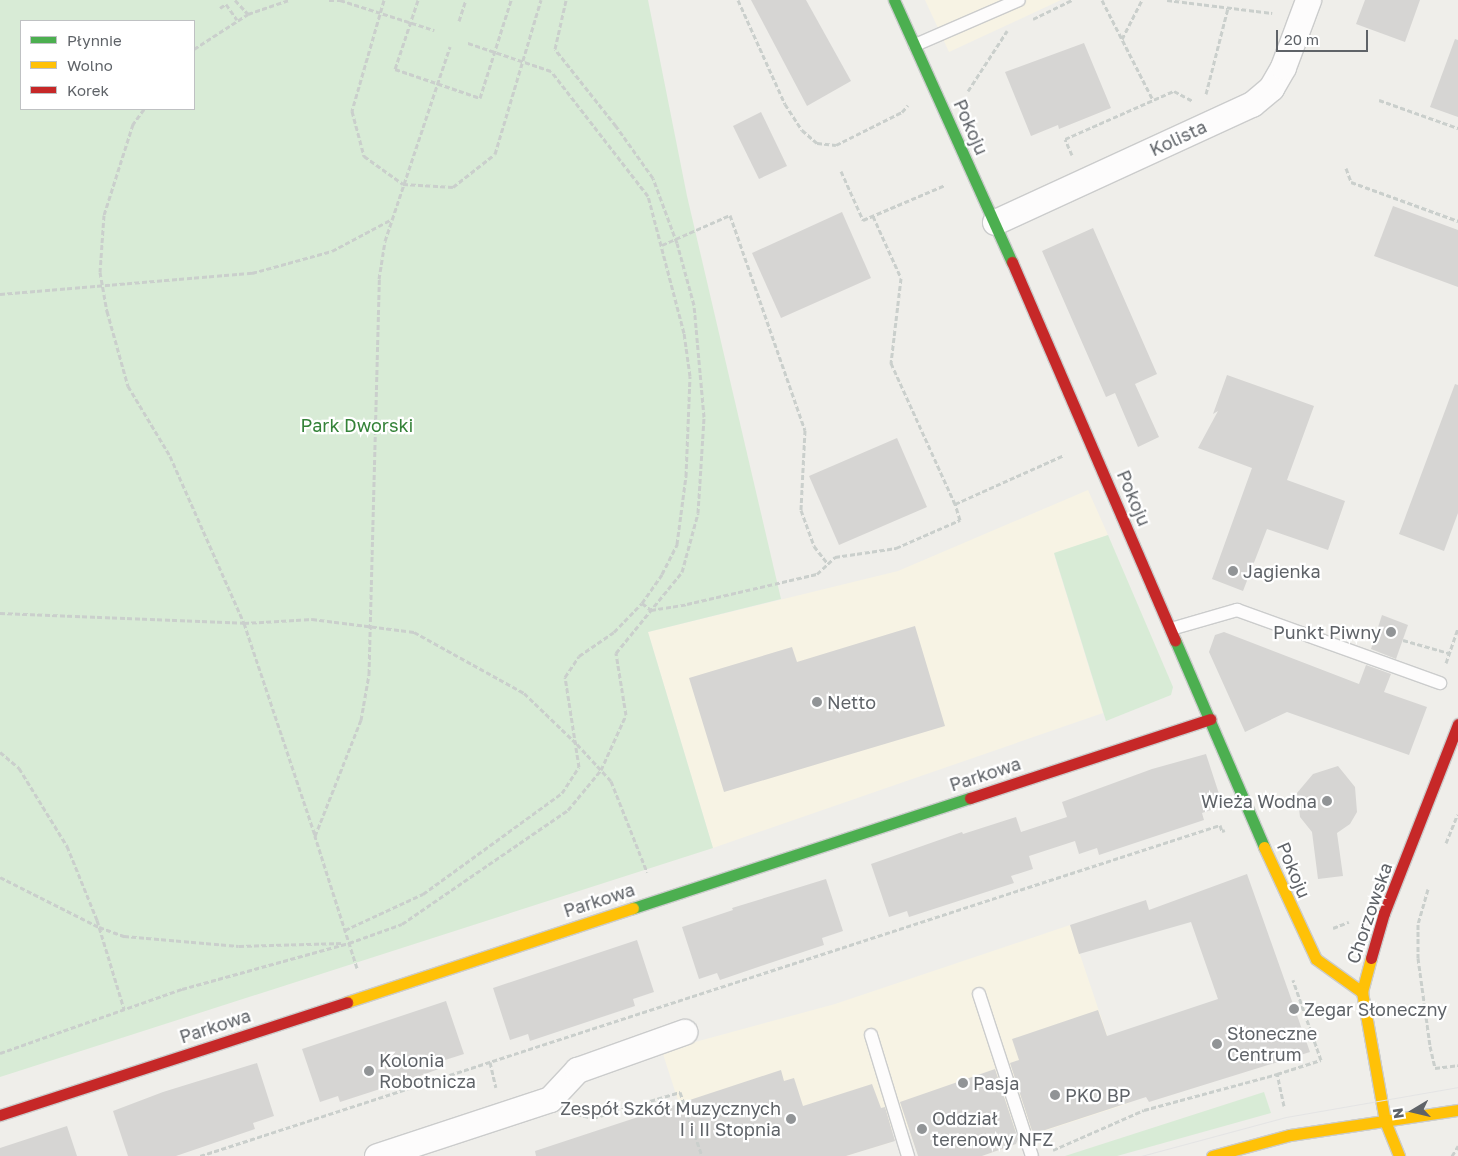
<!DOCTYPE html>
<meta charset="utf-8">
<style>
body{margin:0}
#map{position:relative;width:1458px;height:1156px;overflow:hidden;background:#efeeea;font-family:"Golos Text",sans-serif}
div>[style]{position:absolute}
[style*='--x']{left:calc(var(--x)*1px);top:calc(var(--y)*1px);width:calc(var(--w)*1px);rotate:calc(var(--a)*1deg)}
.commercial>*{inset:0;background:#f7f3e4}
.green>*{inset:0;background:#d8ebd6}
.building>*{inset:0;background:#d6d5d3}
.path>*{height:3px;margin-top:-1.5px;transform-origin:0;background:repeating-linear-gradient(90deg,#cacfcc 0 5px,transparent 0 7.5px)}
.roads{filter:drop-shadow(1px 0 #cbcccc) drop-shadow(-1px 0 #cbcccc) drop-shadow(0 1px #cbcccc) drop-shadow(0 -1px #cbcccc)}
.lane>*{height:12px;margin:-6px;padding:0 6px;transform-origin:6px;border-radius:6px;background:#fdfcfc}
.street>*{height:25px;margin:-12.5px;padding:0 12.5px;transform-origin:12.5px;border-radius:12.5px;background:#fdfcfc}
.fast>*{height:11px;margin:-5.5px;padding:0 5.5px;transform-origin:5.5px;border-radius:5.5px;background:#4caf50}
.slow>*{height:11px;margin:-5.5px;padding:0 5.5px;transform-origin:5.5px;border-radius:5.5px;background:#ffc107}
.jam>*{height:11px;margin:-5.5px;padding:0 5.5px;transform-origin:5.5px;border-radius:5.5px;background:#c62828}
.tram>*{height:1px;margin:-0.5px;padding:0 0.5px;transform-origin:0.5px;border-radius:0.5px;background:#e4e4e4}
.dots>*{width:14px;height:14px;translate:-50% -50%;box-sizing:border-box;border:2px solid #fff;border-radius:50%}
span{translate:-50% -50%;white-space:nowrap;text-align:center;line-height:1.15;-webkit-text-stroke:4.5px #fff;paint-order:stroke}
.street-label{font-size:18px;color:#5f6368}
.park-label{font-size:18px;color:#348238}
.poi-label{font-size:18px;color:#5f6368}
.left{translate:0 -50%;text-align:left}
.right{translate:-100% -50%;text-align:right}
.legend{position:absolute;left:20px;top:20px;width:175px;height:90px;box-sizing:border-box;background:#fff;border:1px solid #bfc1c3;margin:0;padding:6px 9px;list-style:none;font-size:15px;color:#5f6368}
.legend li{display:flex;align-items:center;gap:10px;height:25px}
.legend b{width:25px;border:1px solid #bfc1c3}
.north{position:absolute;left:1388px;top:1086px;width:50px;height:50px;-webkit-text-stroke:4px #fff;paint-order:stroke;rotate:261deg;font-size:14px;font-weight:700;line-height:20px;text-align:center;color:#5f6368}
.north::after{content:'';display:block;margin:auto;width:18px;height:22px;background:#5f6368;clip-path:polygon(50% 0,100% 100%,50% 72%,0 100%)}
.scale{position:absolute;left:1276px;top:30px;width:92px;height:22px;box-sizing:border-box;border:2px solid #5f6368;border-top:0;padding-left:6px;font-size:15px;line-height:18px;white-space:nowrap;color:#5f6368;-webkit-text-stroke:4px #fff;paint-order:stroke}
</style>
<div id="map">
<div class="commercial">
<i style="clip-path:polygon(925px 0,1061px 0,949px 52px)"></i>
<i style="clip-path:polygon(1088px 490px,1108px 535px,1054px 554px,1103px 713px,713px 848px,648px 632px,898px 571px)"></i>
<i style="clip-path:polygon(1070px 925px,1130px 1103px,1041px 1132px,1012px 1130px,1016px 1144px,982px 1156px,918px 1156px,908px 1128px,889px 1131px,892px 1142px,846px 1156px,696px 1156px,662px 1051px,835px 1004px)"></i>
</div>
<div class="green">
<i style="clip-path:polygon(evenodd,0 0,648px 0,687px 196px,781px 599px,648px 632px,713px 848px,0 1077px,0 0,21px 21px,194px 21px,194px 109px,21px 109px,21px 21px)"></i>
<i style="clip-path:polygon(1108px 535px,1173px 687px,1171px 695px,1106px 721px,1054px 553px)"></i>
<i style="clip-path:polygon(1264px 1092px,1271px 1113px,1117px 1156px,1065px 1156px)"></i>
</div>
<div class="building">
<i style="clip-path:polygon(751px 0,806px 0,851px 81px,807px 106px)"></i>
<i style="clip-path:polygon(1365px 0,1420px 0,1405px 42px,1356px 24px)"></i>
<i style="clip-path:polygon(1455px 39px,1458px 40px,1458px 117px,1430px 107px)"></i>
<i style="clip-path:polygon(1084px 43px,1111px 108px,1059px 129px,1058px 125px,1031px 136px,1005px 72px)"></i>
<i style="clip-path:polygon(761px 112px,787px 166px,759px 179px,733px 126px)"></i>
<i style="clip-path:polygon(1393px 206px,1458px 230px,1458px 287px,1374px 256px)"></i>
<i style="clip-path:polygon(842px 212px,871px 278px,781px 318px,752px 253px)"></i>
<i style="clip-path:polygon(1093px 228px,1157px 374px,1135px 384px,1159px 437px,1138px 447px,1115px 393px,1106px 397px,1042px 251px)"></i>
<i style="clip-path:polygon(1227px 375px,1314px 406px,1287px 480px,1345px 501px,1328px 550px,1267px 529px,1243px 591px,1212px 579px,1252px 468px,1198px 448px,1218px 411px,1213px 414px)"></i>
<i style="clip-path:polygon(1455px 384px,1458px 385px,1458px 513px,1444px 551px,1399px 534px)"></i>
<i style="clip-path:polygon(897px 438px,927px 507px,839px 545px,809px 476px)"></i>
<i style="clip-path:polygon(1382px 615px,1408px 625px,1396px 659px,1371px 649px)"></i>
<i style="clip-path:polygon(915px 626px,945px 726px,724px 792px,689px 678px,792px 647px,797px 662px)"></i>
<i style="clip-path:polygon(1224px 632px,1359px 684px,1366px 665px,1391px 674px,1384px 692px,1427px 707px,1409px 755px,1287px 712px,1245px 732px,1209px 652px,1215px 635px)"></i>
<i style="clip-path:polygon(1206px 754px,1223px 806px,1202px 813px,1204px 820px,1099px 855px,1097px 848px,1079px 854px,1075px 841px,1029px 856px,1033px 869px,1011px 876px,1014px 883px,909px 917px,907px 911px,889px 917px,871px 864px,962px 832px,963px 834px,1016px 817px,1021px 832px,1067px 817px,1062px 802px,1152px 769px)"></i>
<i style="clip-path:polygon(1338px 766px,1355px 787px,1357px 812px,1350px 824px,1337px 833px,1343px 876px,1318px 879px,1312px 832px,1300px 817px,1297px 793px,1313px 774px)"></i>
<i style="clip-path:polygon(1247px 874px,1310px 1052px,1149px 1102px,1146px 1097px,1033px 1134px,1010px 1063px,1019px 1060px,1012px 1039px,1098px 1010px,1107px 1036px,1218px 999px,1191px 922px,1079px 954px,1070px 925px,1146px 900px,1149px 910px)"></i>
<i style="clip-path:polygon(826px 879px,843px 931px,822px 938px,824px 945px,767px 964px,720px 980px,717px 973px,699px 979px,682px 927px,733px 910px,732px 908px)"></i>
<i style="clip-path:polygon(637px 940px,654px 992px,633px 999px,635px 1006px,530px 1041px,528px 1034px,510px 1040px,493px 988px)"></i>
<i style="clip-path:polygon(446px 1001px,464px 1054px,442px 1061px,444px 1067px,417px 1077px,340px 1102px,338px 1096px,320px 1102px,302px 1049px)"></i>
<i style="clip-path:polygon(257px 1063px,274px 1116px,253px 1123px,255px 1129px,176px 1156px,128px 1156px,113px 1111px,163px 1092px)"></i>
<i style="clip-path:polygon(995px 1069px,1018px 1139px,1016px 1144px,982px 1156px,918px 1156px,900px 1102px)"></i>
<i style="clip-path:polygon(781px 1070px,784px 1081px,794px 1078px,803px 1106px,872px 1084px,881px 1108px,885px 1107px,895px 1141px,846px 1156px,536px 1156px,535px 1151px)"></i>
<i style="clip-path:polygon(67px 1126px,77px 1156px,0 1156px,0 1148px)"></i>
</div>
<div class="path">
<i style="--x:235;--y:0;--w:19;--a:47"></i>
<i style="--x:329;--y:0;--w:11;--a:0"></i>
<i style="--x:340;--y:0;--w:99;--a:17.7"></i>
<i style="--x:384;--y:0;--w:116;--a:106.1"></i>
<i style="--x:352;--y:111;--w:47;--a:75.1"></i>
<i style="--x:364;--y:156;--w:48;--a:35.7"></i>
<i style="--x:403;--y:184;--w:50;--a:3.4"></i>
<i style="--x:453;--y:187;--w:53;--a:-38.2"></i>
<i style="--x:495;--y:154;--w:161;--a:-73.4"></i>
<i style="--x:418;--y:0;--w:73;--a:108.4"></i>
<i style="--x:395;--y:69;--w:90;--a:18.8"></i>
<i style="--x:480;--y:98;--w:103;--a:-72.4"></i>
<i style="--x:738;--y:0;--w:114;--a:65.7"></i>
<i style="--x:785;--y:104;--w:31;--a:57"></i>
<i style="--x:802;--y:130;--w:20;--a:41"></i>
<i style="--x:817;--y:143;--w:19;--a:6"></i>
<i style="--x:836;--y:145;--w:74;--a:-26.6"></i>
<i style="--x:902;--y:112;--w:9;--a:-49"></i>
<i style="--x:1102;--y:0;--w:112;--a:63"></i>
<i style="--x:1167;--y:0;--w:106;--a:7.1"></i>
<i style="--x:220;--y:8;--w:7;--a:-34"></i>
<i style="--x:226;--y:4;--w:19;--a:55"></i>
<i style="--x:1033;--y:19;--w:43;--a:-26"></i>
<i style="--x:459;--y:21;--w:22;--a:-72"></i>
<i style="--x:1122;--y:39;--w:44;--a:-62.9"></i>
<i style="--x:194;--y:49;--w:64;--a:-32.9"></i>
<i style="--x:248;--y:14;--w:43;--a:-18.9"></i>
<i style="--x:968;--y:91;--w:72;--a:-57"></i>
<i style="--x:1206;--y:94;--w:89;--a:-75.7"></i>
<i style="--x:1379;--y:100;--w:84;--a:19.5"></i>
<i style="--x:144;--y:109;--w:19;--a:126"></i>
<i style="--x:133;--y:124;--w:96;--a:107.7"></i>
<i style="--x:104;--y:215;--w:57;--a:94"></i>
<i style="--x:100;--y:272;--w:40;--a:80"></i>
<i style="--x:107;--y:311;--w:78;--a:74.4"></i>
<i style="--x:128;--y:386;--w:82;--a:59"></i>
<i style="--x:170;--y:456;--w:183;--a:66.1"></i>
<i style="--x:244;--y:623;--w:224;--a:71.5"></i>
<i style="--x:1072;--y:155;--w:17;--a:-114"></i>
<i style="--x:1065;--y:139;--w:119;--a:-23.8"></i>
<i style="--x:1174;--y:91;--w:21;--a:28"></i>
<i style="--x:1346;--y:168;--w:15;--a:70"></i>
<i style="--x:1351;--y:182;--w:114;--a:20"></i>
<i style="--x:841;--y:171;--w:54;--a:65.8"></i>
<i style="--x:863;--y:220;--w:89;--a:-23.1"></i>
<i style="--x:873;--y:216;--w:68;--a:65.7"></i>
<i style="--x:901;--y:278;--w:86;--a:96.7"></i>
<i style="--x:891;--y:363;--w:155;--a:65.6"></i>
<i style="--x:662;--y:245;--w:74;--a:-23.8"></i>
<i style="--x:730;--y:215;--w:228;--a:70.8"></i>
<i style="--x:805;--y:430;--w:80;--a:92.9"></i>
<i style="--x:801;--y:510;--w:38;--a:70"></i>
<i style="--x:814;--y:546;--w:23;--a:52"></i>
<i style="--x:0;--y:294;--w:253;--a:-4.8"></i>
<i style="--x:252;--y:273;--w:83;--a:-15.4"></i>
<i style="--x:332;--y:251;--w:68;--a:-28.1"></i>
<i style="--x:642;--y:603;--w:11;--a:38"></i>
<i style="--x:651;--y:610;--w:36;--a:-9"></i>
<i style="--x:687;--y:604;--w:133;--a:-13"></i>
<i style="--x:817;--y:574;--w:25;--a:-43"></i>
<i style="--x:835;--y:557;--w:62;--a:-8.4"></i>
<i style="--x:896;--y:548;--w:70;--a:-23.6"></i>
<i style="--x:960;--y:520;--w:17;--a:-107"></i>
<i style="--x:955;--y:504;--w:120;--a:-24.2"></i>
<i style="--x:0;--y:613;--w:244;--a:2.3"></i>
<i style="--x:244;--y:623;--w:68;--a:-3.4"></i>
<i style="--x:312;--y:619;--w:103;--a:7.3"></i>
<i style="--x:414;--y:632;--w:126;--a:29"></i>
<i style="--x:524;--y:693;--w:74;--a:43.9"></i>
<i style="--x:577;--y:744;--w:50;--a:47.4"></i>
<i style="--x:611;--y:781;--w:98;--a:68.4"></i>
<i style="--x:1403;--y:640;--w:48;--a:15.8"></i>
<i style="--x:1446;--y:663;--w:36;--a:-71"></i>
<i style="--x:0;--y:752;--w:25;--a:40"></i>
<i style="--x:19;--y:768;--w:92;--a:58.4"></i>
<i style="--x:67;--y:846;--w:80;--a:67.9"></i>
<i style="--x:97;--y:920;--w:93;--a:73.1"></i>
<i style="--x:1446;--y:843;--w:31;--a:-68"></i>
<i style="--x:0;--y:877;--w:111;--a:26.8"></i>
<i style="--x:99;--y:927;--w:27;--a:20"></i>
<i style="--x:124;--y:936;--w:115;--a:5"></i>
<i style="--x:239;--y:946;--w:104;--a:-1.7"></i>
<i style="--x:1428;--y:889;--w:36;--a:106"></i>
<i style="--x:1418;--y:924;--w:34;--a:90"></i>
<i style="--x:1418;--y:958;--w:89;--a:82.2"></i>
<i style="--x:1430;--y:1046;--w:23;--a:77"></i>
<i style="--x:1435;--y:1068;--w:23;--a:-7"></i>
<i style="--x:1333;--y:928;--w:17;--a:-21"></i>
<i style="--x:345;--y:930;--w:86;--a:-24.8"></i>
<i style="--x:423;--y:894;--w:172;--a:-36"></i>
<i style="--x:562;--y:793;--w:31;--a:-57"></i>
<i style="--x:579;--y:767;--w:91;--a:-98.8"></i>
<i style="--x:565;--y:677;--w:25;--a:-56"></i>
<i style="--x:579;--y:656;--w:42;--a:-34.4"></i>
<i style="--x:614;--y:632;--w:40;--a:-46"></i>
<i style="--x:642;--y:603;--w:35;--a:-55"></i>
<i style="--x:662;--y:574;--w:34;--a:-63"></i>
<i style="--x:677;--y:544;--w:69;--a:-82.5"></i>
<i style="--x:686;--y:476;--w:100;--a:-87.7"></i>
<i style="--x:690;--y:376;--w:43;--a:-97.9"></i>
<i style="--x:684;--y:333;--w:142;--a:-104.7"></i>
<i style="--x:648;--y:196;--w:158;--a:-127.8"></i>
<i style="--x:551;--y:71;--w:88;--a:-161.4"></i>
<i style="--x:357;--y:968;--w:139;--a:-107.7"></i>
<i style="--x:315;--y:836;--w:125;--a:-68.4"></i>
<i style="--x:361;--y:720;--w:47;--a:-80.1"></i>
<i style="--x:369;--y:674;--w:395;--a:-88.5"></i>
<i style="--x:379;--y:279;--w:38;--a:-81"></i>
<i style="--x:385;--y:241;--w:205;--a:-71.5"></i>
<i style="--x:0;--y:1053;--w:193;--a:-19.4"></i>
<i style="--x:182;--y:989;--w:173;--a:-15.4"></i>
<i style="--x:349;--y:943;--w:56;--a:-19.7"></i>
<i style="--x:402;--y:924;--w:201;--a:-34.5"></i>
<i style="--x:568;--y:810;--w:52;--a:-50.5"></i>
<i style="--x:601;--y:770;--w:60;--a:-65.6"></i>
<i style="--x:626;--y:715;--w:63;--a:-99.2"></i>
<i style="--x:616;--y:653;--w:104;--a:-50.8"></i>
<i style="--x:682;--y:572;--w:61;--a:-74.8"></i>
<i style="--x:698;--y:513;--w:96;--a:-86.4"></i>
<i style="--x:704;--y:417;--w:112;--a:-95.1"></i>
<i style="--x:694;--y:305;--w:64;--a:-105.3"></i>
<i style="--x:677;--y:243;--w:69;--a:-110.3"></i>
<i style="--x:653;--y:178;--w:64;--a:-125.4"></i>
<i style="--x:616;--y:126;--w:98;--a:-128.4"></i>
<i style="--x:555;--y:49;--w:50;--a:-77.3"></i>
<i style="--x:490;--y:1062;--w:26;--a:77"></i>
<i style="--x:1284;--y:1106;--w:33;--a:-102"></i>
<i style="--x:1277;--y:1074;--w:46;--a:-17.7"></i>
<i style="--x:1321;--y:1060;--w:85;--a:-109.3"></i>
<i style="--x:576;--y:1114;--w:17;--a:13"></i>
<i style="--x:593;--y:1118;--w:91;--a:-16.6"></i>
<i style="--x:680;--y:1092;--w:68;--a:71"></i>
<i style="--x:1053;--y:1150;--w:99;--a:-23.7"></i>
<i style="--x:1144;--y:1110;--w:138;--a:-15.1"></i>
<i style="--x:200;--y:1156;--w:1072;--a:-17.98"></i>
<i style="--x:1220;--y:825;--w:6;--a:72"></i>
<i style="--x:1222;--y:831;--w:3;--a:-18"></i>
<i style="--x:1452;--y:1156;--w:12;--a:-59"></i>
</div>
<div class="roads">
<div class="lane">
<i style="--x:915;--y:45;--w:113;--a:-23.4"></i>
<i style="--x:1171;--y:629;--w:69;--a:-16.1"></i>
<i style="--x:1237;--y:610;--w:216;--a:19.8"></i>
<i style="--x:979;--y:994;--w:170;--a:71.9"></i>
<i style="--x:871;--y:1035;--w:127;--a:73"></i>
</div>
<div class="street">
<i style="--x:995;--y:222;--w:283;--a:-24.7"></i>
<i style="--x:1252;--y:104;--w:25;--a:-40"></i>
<i style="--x:1271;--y:88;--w:24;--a:-60"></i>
<i style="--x:1283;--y:67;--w:72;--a:-69.5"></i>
<i style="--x:377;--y:1156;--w:182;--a:-18.2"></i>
<i style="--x:550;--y:1099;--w:40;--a:-47"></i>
<i style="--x:577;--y:1070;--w:114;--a:-19.6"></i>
</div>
<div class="fast">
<i style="--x:894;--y:0;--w:287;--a:65.8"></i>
<i style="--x:1175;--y:640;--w:225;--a:66.7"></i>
<i style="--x:633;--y:908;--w:354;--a:-18.1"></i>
</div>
<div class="slow">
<i style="--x:1264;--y:847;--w:123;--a:65.1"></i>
<i style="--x:1316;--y:959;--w:57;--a:35.7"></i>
<i style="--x:1371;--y:958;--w:35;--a:105"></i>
<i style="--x:1362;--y:992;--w:131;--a:79.9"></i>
<i style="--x:1385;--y:1121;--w:38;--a:68"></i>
<i style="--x:347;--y:1002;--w:301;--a:-18.2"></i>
<i style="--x:1212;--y:1156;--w:81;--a:-15.1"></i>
<i style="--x:1290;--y:1135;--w:170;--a:-8.5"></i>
</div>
<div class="jam">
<i style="--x:1012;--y:262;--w:412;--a:66.7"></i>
<i style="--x:970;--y:798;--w:253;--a:-18.2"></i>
<i style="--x:1371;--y:958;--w:47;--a:-73.9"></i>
<i style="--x:1384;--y:913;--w:203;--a:-68.6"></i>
<i style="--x:0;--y:1115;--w:365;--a:-18"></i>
</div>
</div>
<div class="tram">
<i style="--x:1141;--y:1156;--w:150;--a:-15.1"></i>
<i style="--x:1286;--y:1117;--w:175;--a:-9.9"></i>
</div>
<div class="dots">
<i style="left:1233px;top:571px;background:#919496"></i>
<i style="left:1391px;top:632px;background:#919496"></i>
<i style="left:817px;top:702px;background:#919496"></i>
<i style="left:1327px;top:801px;background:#919496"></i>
<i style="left:1294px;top:1009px;background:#919496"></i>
<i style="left:1217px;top:1044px;background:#919496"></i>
<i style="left:369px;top:1071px;background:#919496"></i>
<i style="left:963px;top:1083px;background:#919496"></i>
<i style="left:1055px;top:1095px;background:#919496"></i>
<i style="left:791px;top:1119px;background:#919496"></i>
<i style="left:922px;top:1129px;background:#919496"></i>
</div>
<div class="street-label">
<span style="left:971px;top:127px;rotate:66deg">Pokoju</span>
<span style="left:1178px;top:138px;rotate:-25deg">Kolista</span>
<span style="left:1134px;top:498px;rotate:67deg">Pokoju</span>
<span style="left:985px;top:774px;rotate:-18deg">Parkowa</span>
<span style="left:1294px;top:870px;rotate:67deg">Pokoju</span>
<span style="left:599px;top:900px;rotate:-18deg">Parkowa</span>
<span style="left:1369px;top:913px;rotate:-71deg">Chorzowska</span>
<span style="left:215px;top:1026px;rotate:-18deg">Parkowa</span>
</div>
<div class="park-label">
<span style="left:357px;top:425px">Park Dworski</span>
</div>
<div class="poi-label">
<span class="left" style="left:1243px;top:571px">Jagienka</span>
<span class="right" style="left:1381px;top:632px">Punkt Piwny</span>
<span class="left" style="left:827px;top:702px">Netto</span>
<span class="right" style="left:1317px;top:801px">Wieża Wodna</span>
<span class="left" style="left:1304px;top:1009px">Zegar Słoneczny</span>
<span class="left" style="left:1227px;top:1044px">Słoneczne<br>Centrum</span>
<span class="left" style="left:379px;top:1071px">Kolonia<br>Robotnicza</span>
<span class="left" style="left:973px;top:1083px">Pasja</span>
<span class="left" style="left:1065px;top:1095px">PKO BP</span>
<span class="right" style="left:781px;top:1119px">Zespół Szkół Muzycznych<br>I i II Stopnia</span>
<span class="left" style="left:932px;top:1129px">Oddział<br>terenowy NFZ</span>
</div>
<ul class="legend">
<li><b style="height:6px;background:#4caf50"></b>Płynnie</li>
<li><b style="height:6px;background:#ffc107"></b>Wolno</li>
<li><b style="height:6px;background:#c62828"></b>Korek</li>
</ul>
<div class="north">N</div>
<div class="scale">20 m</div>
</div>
